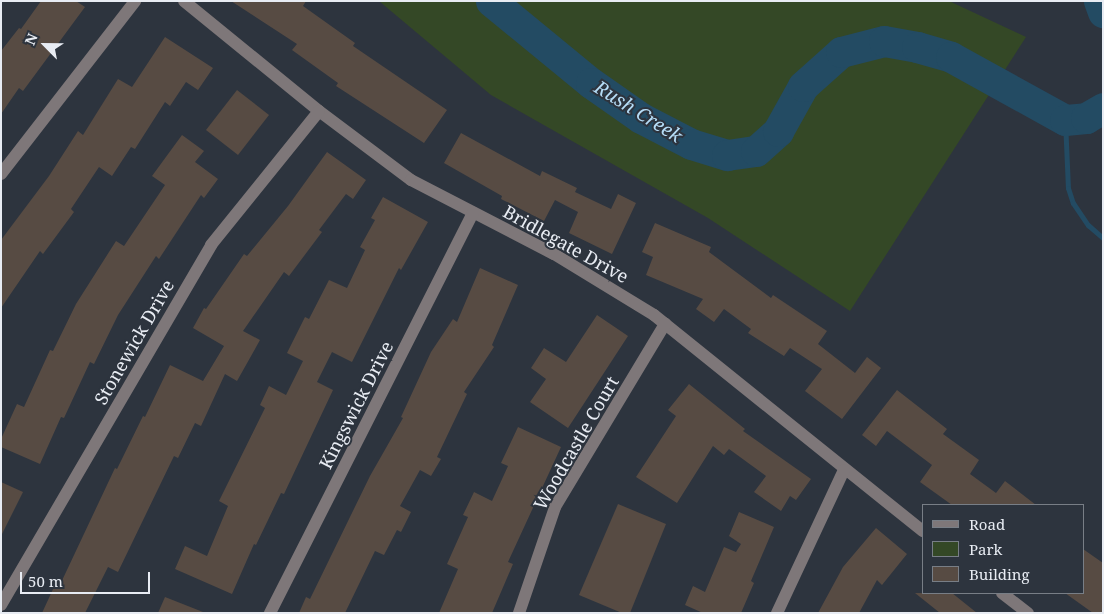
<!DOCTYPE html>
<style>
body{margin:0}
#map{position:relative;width:1104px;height:614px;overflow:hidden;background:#2d343e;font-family:"Noto Serif",serif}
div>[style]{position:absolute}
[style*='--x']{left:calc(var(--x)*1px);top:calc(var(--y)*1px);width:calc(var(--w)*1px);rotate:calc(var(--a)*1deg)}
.green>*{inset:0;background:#344826}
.stream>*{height:5px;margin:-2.5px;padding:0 2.5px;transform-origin:2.5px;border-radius:2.5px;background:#234b63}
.river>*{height:31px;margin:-15.5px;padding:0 15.5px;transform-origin:15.5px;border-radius:15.5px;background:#234b63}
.building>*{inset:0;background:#574b43}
.minor>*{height:12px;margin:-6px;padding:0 6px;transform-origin:6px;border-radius:6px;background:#7e7779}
span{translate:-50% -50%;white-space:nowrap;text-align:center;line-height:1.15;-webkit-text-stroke:4px #2d343e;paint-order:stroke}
.street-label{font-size:18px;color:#e8ecf3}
.water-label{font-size:19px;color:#b5dcf6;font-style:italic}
.frame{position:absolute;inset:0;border:2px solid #e8ecf3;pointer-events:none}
.legend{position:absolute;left:922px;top:504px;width:162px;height:90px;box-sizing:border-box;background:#2d343e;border:1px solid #787e86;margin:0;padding:6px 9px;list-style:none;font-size:15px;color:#e8ecf3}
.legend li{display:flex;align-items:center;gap:10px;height:25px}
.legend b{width:25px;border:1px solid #787e86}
.north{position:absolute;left:20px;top:20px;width:50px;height:50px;-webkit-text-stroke:4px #2d343e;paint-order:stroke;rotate:293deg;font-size:14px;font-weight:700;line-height:20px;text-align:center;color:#e8ecf3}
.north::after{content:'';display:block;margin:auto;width:18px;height:22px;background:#e8ecf3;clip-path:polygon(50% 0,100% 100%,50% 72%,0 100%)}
.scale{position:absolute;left:20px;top:572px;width:130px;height:22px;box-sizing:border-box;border:2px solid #e8ecf3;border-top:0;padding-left:6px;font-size:15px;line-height:18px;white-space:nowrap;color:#e8ecf3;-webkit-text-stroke:4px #2d343e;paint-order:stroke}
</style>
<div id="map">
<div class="green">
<i style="clip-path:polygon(379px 1px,949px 1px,1026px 37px,850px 311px,708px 218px,491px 95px)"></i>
</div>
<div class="stream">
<i style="--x:1065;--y:120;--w:68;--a:87.5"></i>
<i style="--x:1068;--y:188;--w:16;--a:72"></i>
<i style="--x:1073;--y:203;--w:27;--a:56"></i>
<i style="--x:1088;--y:225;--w:20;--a:41"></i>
</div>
<div class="river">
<i style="--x:491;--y:1;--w:129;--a:39.4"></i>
<i style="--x:591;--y:83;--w:61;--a:35"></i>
<i style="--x:641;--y:118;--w:56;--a:27.5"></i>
<i style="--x:691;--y:144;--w:38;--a:17"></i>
<i style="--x:727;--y:155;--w:29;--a:-8"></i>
<i style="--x:756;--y:151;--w:30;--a:-42"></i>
<i style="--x:778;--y:131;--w:51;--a:-60.9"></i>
<i style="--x:803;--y:86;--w:51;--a:-41.8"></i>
<i style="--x:841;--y:52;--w:44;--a:-14.3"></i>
<i style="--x:884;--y:41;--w:34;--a:10"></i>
<i style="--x:917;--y:47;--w:35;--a:16"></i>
<i style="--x:951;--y:57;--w:130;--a:28.9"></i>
<i style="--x:1065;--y:120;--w:21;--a:-5"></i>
<i style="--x:1086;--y:118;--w:20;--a:-30"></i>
<i style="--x:1099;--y:1;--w:12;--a:70"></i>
</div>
<div class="building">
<i style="clip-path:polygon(41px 1px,76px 1px,85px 7px,23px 91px,19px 88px,1px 114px,1px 51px,19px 28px,21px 29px)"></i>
<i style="clip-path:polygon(231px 1px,306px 1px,303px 6px,355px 43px,353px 46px,447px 110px,424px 143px,336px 86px,338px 83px,292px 50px,297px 44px)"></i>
<i style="clip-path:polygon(165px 37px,213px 68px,198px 90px,186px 82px,170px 106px,165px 102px,135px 149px,131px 147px,112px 176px,99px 167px,71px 209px,74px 212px,43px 254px,40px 251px,1px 308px,1px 240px,49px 176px,78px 131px,83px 135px,118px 79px,132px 87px)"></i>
<i style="clip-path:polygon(237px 90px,269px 115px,238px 155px,206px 130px)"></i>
<i style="clip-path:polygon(461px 133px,540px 176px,542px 171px,577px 188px,575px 192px,611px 209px,618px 194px,636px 203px,612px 254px,569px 233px,578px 212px,555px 200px,544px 221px,501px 199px,502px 196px,444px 163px)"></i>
<i style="clip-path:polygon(182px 135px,204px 151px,195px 162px,218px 179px,204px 198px,201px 195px,159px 259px,156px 256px,118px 315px,94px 364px,90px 362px,64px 418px,61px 417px,40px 464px,1px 447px,1px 439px,17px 404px,24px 407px,50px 350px,53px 351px,76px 304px,116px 241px,124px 246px,165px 185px,152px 176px)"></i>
<i style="clip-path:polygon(327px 152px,366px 180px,353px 199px,346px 194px,319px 230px,322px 232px,289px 276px,284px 272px,243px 331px,260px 340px,237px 381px,225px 374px,201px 426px,195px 423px,178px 458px,174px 456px,118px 572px,108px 567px,85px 613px,42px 613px,54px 587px,58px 589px,115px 468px,117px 469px,143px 416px,145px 417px,170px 365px,203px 381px,224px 346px,193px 328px,204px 308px,206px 309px,244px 254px,247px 256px,288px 206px)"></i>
<i style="clip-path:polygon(383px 197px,428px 222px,401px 270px,399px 268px,352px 362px,332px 352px,317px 382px,333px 390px,284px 494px,281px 493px,256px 545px,254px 544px,232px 594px,175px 569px,185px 546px,207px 556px,228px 506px,219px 501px,265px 408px,260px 405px,269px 386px,286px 395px,303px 361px,287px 353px,305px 317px,309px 319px,329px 280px,347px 288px,365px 250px,360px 247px,375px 220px,371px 218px)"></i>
<i style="clip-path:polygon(655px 223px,711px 247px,709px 252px,771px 298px,773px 295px,827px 331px,818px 344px,855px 373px,867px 357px,881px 368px,842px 419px,805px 391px,822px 369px,790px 348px,784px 356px,748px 333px,751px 329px,724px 309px,714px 322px,696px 309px,703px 299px,646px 275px,653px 257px,642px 252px)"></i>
<i style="clip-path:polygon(480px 268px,518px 285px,492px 345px,494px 347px,464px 392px,467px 394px,437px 457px,441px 459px,431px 476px,420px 470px,400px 506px,411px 512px,401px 532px,397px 530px,384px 555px,375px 551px,345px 613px,299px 613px,306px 597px,310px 599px,370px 476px,403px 418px,401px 417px,431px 352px,453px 319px,457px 322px)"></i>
<i style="clip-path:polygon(597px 315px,628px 336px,568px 428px,530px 402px,546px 379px,531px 368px,544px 348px,566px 362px)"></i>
<i style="clip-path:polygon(689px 384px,745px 429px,743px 431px,811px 479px,796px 500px,790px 496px,781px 511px,754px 492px,766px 476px,729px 449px,724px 455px,713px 446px,677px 503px,636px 477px,676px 416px,668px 410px)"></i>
<i style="clip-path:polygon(897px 390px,947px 429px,943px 434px,979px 460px,970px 474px,996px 493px,1005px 481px,1036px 505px,952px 505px,920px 482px,932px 465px,887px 431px,876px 446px,862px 435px)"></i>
<i style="clip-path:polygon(518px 427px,561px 447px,508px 562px,513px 564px,492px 613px,439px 613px,458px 569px,447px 564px,468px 517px,463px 515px,474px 492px,492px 501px,508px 466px,501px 463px)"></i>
<i style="clip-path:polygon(1px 482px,23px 492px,1px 536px)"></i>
<i style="clip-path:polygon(618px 504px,666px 524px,630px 613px,622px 613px,579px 595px)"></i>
<i style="clip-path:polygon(739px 512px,774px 527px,751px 581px,754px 583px,741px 613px,703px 613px,685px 605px,693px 586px,705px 592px,724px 547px,736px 552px,741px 544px,729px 536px)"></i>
<i style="clip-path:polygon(876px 528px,907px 554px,882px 585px,877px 580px,859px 613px,818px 613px,843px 567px)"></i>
<i style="clip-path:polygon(1083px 549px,1103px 563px,1103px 613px,1093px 613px,1065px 593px,1083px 593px)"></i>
<i style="clip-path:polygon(915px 593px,952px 593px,977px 613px,940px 613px)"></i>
<i style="clip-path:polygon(165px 597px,203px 612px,203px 613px,158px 613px)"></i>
</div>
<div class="minor">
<i style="--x:184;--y:1;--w:174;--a:39.2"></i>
<i style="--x:319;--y:111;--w:115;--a:36.9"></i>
<i style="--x:411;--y:180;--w:161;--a:27.4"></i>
<i style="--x:554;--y:254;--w:117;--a:31.4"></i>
<i style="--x:654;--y:315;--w:345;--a:38.8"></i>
<i style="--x:1;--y:174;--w:219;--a:-52.2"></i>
<i style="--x:1002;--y:593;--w:33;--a:38"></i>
<i style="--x:1;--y:605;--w:417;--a:-59.7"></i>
<i style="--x:211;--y:245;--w:172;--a:-51.1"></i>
<i style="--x:270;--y:613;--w:449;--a:-63.1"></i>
<i style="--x:519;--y:613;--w:112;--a:-71.2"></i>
<i style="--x:555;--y:507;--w:214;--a:-59"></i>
<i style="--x:777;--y:613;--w:158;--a:-64.9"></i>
</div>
<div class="street-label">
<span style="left:566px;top:244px;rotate:29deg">Bridlegate Drive</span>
<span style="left:134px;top:342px;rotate:-60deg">Stonewick Drive</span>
<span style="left:356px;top:405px;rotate:-63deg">Kingswick Drive</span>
<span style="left:576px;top:443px;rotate:-60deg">Woodcastle Court</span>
</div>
<div class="water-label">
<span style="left:638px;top:112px;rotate:32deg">Rush Creek</span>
</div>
<div class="frame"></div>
<ul class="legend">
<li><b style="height:6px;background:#7e7779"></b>Road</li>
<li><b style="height:14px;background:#344826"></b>Park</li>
<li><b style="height:14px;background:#574b43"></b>Building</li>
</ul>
<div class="north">N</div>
<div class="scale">50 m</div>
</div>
